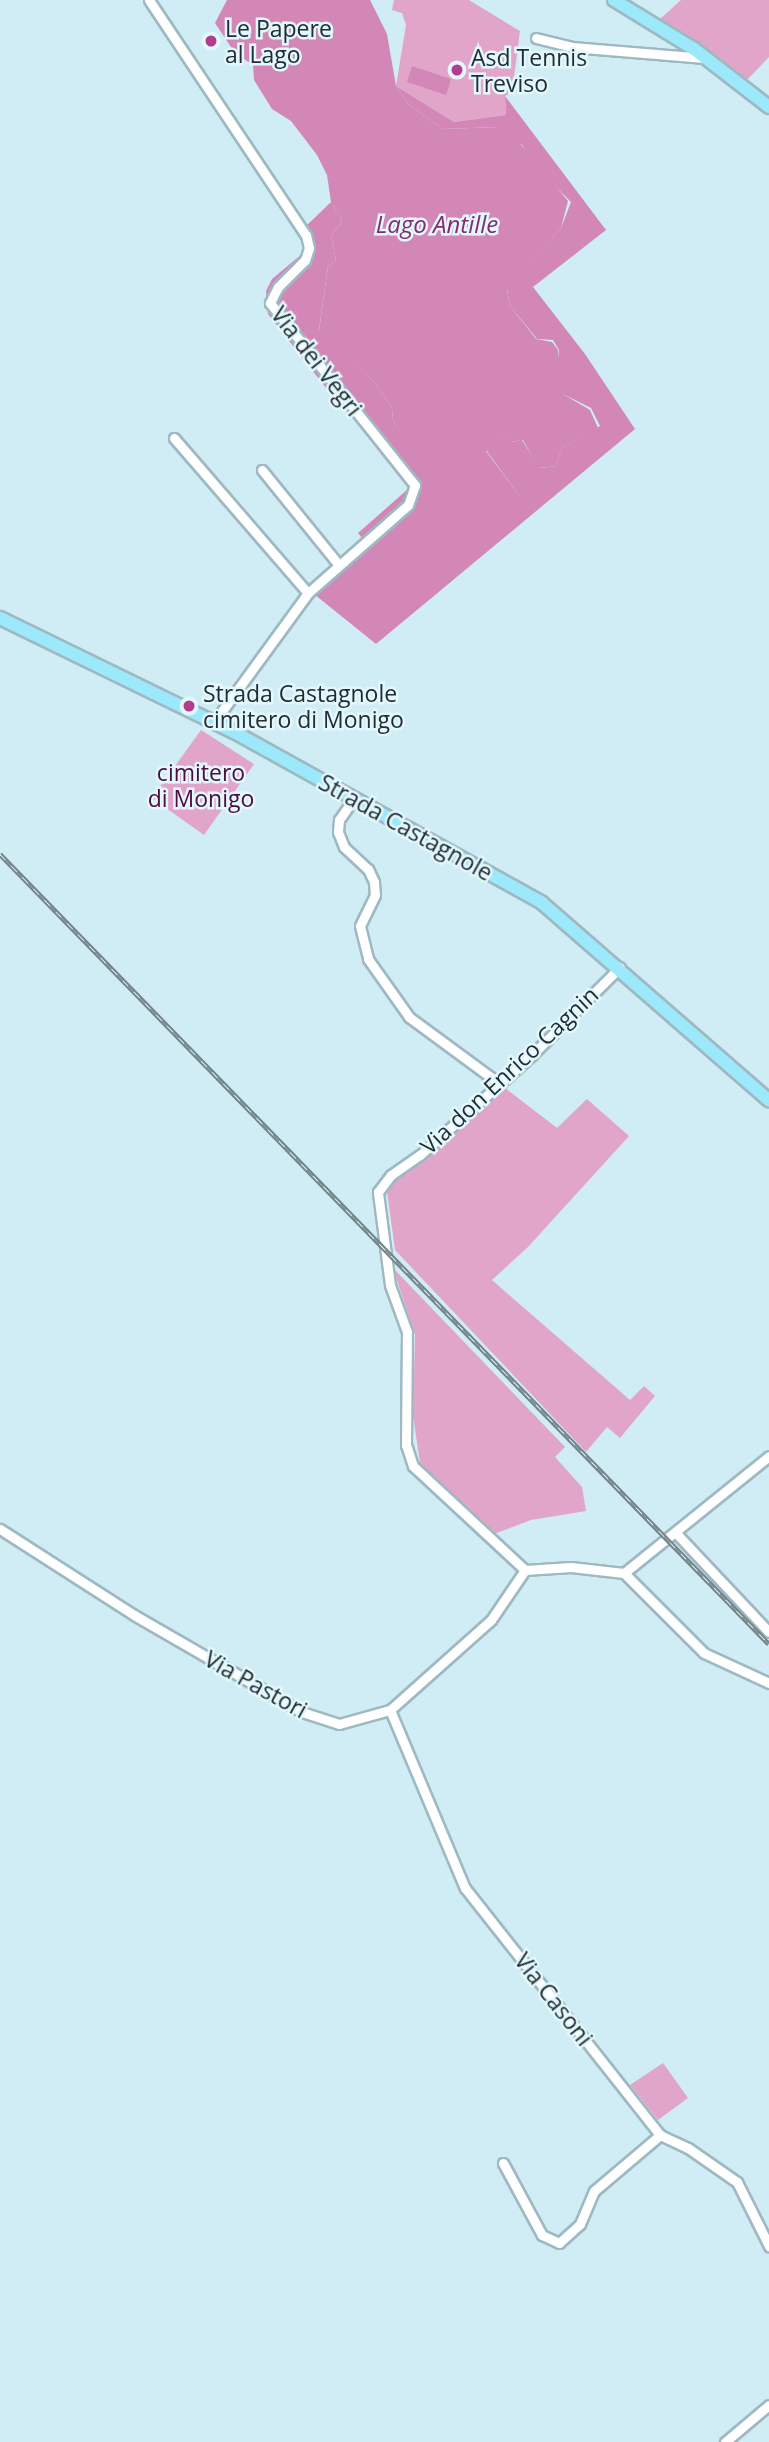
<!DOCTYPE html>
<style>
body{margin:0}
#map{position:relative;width:769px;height:2442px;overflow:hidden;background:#d0ecf4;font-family:"Open Sans",sans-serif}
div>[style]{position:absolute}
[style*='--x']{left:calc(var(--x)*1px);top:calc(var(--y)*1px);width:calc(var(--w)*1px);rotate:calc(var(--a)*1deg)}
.green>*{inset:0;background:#e2a5ca}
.forest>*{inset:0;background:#d387b7}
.water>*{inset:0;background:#d287b6}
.roads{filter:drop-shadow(2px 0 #9eb9c1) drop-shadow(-2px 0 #9eb9c1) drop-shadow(0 2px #9eb9c1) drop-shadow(0 -2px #9eb9c1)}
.minor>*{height:9px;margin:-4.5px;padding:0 4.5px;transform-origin:4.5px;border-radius:4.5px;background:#fff}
.major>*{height:12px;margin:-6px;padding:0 6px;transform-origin:6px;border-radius:6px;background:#9de9fc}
.rail>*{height:5px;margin-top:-2.5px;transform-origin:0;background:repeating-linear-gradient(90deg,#e2f8fe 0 8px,#728489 0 16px);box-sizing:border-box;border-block:2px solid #728489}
.dots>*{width:19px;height:19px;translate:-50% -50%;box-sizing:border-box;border:4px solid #e2f8fe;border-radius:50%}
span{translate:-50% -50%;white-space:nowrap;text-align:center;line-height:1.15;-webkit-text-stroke:5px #e2f8fe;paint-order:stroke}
.poi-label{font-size:23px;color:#232d30}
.left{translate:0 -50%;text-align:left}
.street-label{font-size:23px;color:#232d30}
.park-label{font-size:23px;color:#4f0c3c}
.water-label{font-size:24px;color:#852d6a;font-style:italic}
</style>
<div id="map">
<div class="green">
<i style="clip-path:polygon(394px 0,469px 0,520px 31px,512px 92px,505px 96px,506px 115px,454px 122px,396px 86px,406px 25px,402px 13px,392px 10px)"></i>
<i style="clip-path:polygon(681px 0,769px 0,769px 57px,747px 80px,659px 20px)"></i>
<i style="clip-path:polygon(201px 730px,254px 764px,204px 835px,152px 798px)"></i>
<i style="clip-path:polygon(500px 1084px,557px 1128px,587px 1099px,629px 1136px,528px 1247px,492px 1280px,630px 1400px,644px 1386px,655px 1396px,620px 1438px,607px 1427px,586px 1452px,395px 1250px,386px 1184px)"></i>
<i style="clip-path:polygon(393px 1268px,565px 1447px,555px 1457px,582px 1487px,586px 1511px,531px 1520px,494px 1534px,420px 1463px,413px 1415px,415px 1335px)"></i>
<i style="clip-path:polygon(663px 2063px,688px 2098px,658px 2120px,630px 2085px)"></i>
</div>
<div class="forest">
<i style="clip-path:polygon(396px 86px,454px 122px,506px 115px,505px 96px,606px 230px,533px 287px,585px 354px,635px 429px,376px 644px,314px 594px,363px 539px,358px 533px,416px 482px,345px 401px,330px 393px,268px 314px,266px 291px,272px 279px,308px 249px,303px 229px,331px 202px,342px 221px,331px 236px,336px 260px,328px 266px,319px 330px,374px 382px,392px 408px,393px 421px,422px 460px,521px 498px,486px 450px,492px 435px,505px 433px,512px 442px,522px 440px,540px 468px,556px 466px,562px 448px,600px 426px,591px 408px,563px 394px,558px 377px,559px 350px,553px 340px,537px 339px,510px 306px,507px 289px,561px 228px,571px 202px,534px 165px,522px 145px,498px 127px,443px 129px,409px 105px)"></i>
</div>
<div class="water">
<i style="clip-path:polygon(227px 0,370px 0,387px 34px,396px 86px,409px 105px,443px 129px,499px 127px,512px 134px,568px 201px,561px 228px,507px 290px,510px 306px,536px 339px,552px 342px,558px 350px,563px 394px,590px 410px,598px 428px,562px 448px,556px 466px,539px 468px,523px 440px,511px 442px,505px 433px,492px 436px,486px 451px,521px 498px,514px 513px,481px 526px,458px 513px,393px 421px,392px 408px,374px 382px,319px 331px,328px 266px,336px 260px,331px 236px,342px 221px,331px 202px,327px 175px,317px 155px,291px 121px,272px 109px,254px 80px,253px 65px,235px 53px,215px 23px)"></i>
<i style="clip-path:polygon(412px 66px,451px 79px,446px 95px,407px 82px)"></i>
</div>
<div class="roads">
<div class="minor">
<i style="--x:149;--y:0;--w:283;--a:56.3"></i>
<i style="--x:306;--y:235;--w:13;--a:77"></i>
<i style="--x:309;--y:248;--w:13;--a:108"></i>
<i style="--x:305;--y:260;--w:38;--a:135"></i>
<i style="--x:278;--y:287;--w:18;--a:117"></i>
<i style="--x:270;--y:303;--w:233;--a:51.5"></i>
<i style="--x:415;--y:485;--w:21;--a:109"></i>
<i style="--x:408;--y:505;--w:133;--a:138.7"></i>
<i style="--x:308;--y:593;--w:160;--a:126.1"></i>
<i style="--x:536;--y:38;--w:37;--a:14"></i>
<i style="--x:572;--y:47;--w:133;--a:4.7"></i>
<i style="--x:174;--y:438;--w:205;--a:49.2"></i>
<i style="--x:262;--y:470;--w:122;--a:51"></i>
<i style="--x:355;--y:797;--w:28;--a:125"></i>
<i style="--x:339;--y:820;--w:12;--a:95"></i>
<i style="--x:338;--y:832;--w:16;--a:68"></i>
<i style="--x:344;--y:847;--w:33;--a:43"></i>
<i style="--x:368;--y:869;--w:14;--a:65"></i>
<i style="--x:374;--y:882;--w:13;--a:86"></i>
<i style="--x:375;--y:895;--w:34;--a:116"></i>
<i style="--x:360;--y:926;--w:34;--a:76"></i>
<i style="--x:368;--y:959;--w:71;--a:54.7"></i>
<i style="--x:409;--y:1017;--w:113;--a:36.4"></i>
<i style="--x:0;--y:1529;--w:159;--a:32.7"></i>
<i style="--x:134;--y:1615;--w:194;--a:30"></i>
<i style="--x:302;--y:1712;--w:39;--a:18"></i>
<i style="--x:339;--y:1724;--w:53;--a:-15.4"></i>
<i style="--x:390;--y:1710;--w:135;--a:-41.7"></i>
<i style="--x:491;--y:1620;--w:60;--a:-55.8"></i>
<i style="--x:675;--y:1532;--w:137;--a:46.8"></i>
<i style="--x:525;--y:1570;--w:153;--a:-137.1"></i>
<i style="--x:413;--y:1466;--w:22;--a:-108"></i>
<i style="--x:406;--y:1445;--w:113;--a:-89.5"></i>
<i style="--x:407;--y:1332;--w:50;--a:-109.9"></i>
<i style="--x:390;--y:1285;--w:94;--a:-97.4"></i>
<i style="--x:378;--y:1192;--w:21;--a:-53"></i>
<i style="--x:391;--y:1175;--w:35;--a:-35"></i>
<i style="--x:420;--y:1155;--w:150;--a:-41.8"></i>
<i style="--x:532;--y:1055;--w:124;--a:-45"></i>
<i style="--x:525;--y:1570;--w:46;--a:-3.7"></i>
<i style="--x:571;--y:1567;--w:53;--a:6.5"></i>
<i style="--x:624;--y:1573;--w:186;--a:-38.9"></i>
<i style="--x:624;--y:1573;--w:113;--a:45"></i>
<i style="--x:704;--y:1653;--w:72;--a:24.8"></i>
<i style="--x:390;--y:1710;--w:193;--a:67.2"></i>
<i style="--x:465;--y:1888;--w:315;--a:51.7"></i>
<i style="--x:660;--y:2135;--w:31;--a:25"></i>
<i style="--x:688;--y:2148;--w:60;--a:34.8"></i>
<i style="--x:737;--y:2182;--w:72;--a:63.4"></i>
<i style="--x:503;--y:2163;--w:82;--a:61.6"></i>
<i style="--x:542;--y:2235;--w:19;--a:25"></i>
<i style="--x:559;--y:2243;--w:28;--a:-42"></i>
<i style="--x:580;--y:2224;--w:36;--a:-67"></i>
<i style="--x:594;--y:2191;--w:87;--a:-40.3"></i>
<i style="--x:725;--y:2442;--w:57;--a:-40.1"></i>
</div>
<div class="major">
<i style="--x:614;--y:0;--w:94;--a:31.5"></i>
<i style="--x:694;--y:49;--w:95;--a:37.7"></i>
<i style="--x:0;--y:618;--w:260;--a:26"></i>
<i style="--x:234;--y:732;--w:352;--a:29"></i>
<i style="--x:542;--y:903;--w:301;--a:41"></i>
</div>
</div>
<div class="rail">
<i style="--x:0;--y:854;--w:1102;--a:45.77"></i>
</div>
<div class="dots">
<i style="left:211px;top:41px;background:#b43c90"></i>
<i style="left:457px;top:70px;background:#b43c90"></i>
<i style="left:189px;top:706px;background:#b43c90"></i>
</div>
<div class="poi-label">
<span class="left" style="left:225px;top:41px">Le Papere<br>al Lago</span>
<span class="left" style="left:471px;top:70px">Asd Tennis<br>Treviso</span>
<span class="left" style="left:203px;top:706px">Strada Castagnole<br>cimitero di Monigo</span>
</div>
<div class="street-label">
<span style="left:317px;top:361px;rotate:52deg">Via dei Vegri</span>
<span style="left:406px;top:827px;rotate:29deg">Strada Castagnole</span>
<span style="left:509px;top:1070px;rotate:-43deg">Via don Enrico Cagnin</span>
<span style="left:256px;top:1684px;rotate:29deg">Via Pastori</span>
<span style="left:554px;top:1999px;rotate:52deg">Via Casoni</span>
</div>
<div class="park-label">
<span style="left:201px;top:785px">cimitero<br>di Monigo</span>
</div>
<div class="water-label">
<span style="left:437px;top:224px">Lago Antille</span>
</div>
</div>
